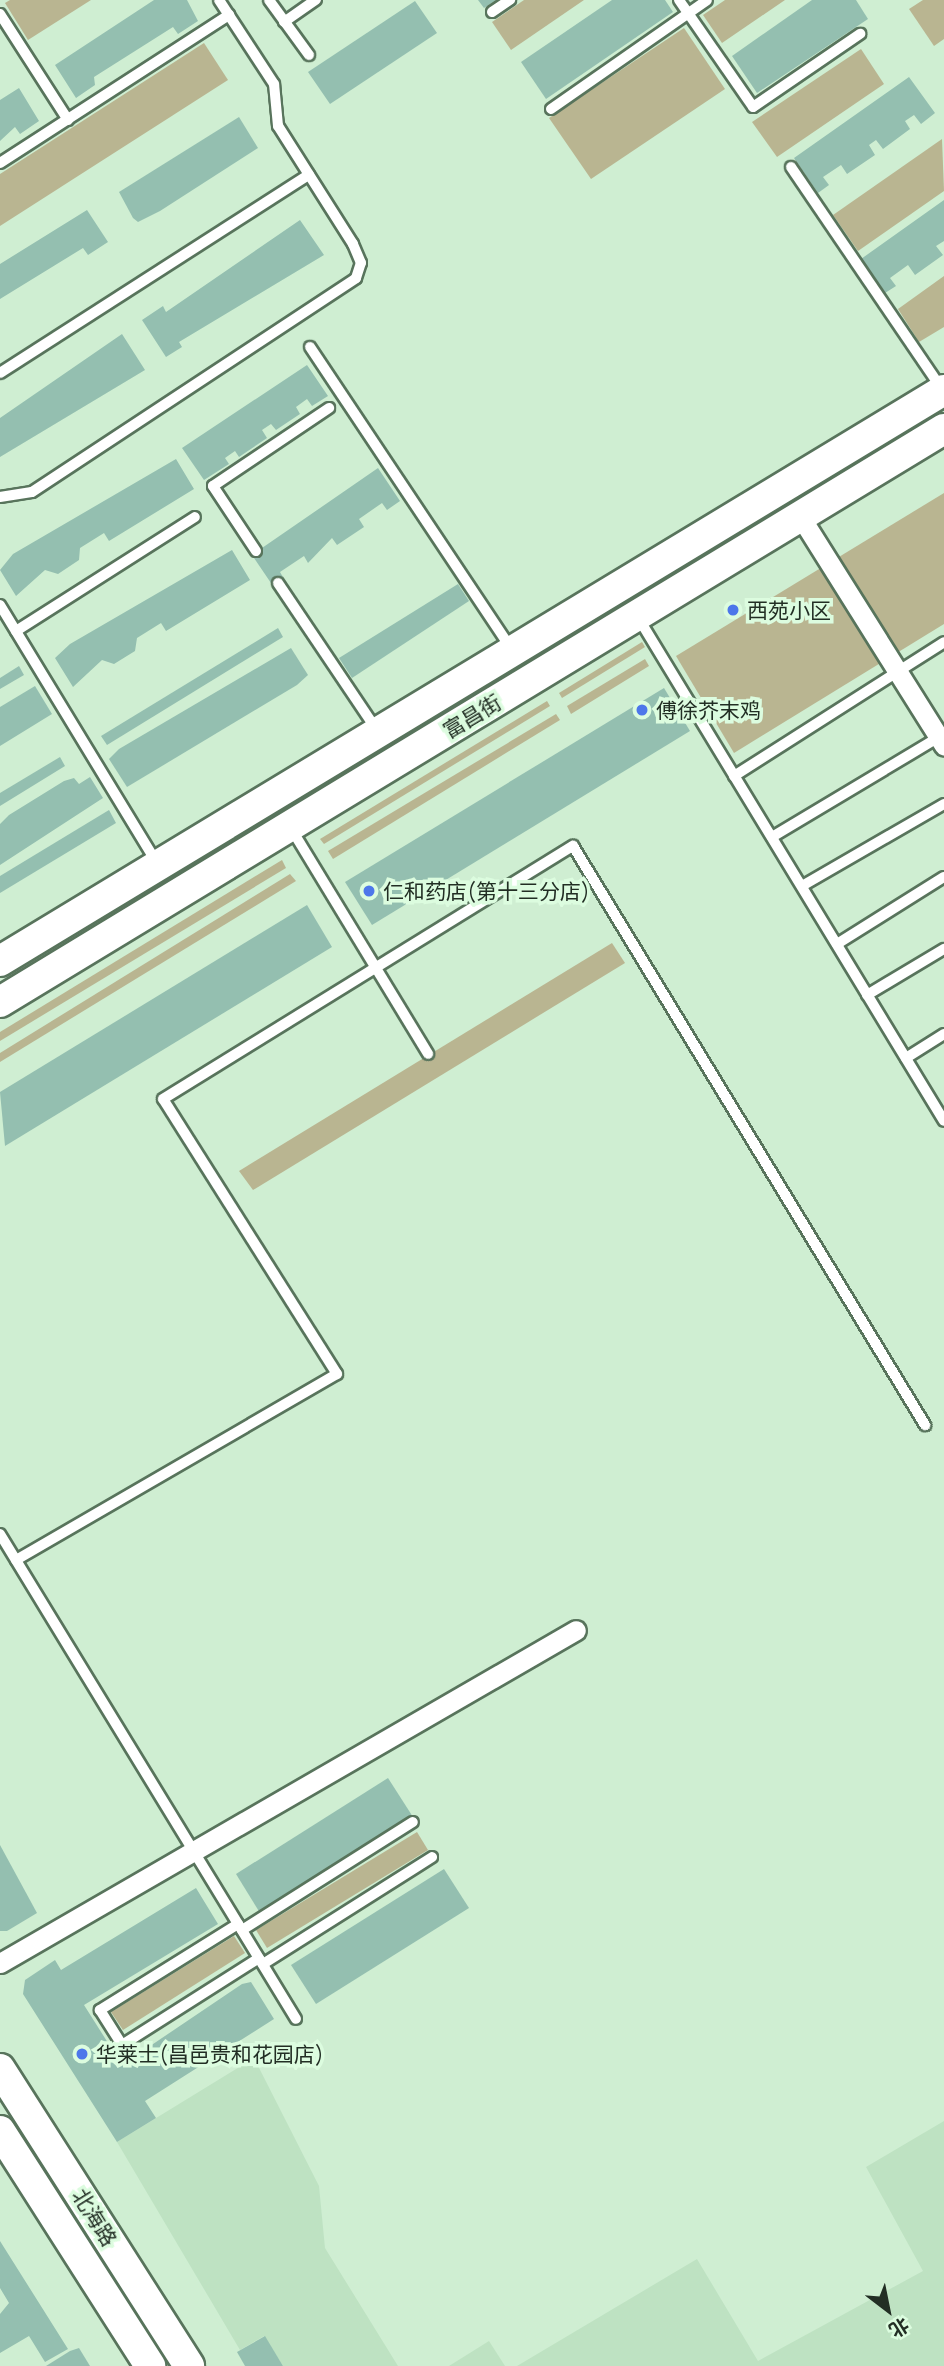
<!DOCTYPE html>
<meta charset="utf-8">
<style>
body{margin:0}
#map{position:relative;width:944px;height:2366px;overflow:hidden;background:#cfeed2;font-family:Manrope,"Noto Sans SC",sans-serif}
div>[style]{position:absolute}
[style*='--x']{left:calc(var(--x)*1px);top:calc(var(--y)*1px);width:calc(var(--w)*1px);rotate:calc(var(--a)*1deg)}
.built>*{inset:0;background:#bee2c2}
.green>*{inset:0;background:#b9b591}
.building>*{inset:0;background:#94bfb0}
.roads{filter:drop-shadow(2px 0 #58745c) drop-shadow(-2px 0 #58745c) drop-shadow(0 2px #58745c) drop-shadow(0 -2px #58745c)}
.service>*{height:10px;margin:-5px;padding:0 5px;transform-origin:5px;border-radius:5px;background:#fff}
.minor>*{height:19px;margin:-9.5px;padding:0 9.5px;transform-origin:9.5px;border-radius:9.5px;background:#fff}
.primary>*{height:30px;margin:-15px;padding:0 15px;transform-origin:15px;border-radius:15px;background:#fff}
.dots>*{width:19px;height:19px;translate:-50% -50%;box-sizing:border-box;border:4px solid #dcfcdf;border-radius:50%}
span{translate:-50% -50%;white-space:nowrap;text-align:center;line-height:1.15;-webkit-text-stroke:7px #dcfcdf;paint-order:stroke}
.poi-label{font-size:21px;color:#222e24}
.left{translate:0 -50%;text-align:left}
.street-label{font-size:21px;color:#222e24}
.north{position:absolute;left:853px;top:2275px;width:70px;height:70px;-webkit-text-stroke:5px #dcfcdf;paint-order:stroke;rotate:148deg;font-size:19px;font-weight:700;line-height:28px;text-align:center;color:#222e24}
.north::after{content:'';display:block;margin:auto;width:24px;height:32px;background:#222e24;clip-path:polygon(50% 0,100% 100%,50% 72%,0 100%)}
</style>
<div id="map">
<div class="built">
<i style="clip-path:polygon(254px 2058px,319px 2186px,325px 2248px,398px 2366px,283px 2366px,264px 2336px,240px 2350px,117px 2142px)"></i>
<i style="clip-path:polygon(944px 2121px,944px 2366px,517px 2366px,697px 2259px,758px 2361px,923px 2271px,866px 2167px)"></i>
<i style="clip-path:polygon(489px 2341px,505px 2366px,449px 2366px)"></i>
</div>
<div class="green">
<i style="clip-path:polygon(10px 0,91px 0,28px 40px,5px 3px)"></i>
<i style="clip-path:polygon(524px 0,584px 0,511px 50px,492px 22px)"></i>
<i style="clip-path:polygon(725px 0,785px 0,722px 43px,703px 15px)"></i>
<i style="clip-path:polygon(923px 0,944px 0,944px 39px,934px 46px,909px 9px)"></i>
<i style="clip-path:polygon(684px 28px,725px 89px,591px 179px,549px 118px)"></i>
<i style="clip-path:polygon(204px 43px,228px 80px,0 226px,0 174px)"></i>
<i style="clip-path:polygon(861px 49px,884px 84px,777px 157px,752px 122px)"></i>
<i style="clip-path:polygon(942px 139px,944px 191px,858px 251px,833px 215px)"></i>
<i style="clip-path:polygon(944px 276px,944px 327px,919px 342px,898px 309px)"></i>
<i style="clip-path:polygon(944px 493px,944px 624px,734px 753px,676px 656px)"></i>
<i style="clip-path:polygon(642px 642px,645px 647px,562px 698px,559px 693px)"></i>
<i style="clip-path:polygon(645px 659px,649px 666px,571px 714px,567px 706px)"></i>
<i style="clip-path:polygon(547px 701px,550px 706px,324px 844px,320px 839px)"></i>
<i style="clip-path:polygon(556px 714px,560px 720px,333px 859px,328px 851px)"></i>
<i style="clip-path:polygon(282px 860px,286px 868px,0 1041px,0 1032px)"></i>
<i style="clip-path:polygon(290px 874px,296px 881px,0 1062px,0 1053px)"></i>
<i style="clip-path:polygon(612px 943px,625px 963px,253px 1190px,239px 1171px)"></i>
<i style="clip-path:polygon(417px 1832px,428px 1850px,267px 1948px,256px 1930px)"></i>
<i style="clip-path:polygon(234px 1936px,245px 1953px,123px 2030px,111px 2012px)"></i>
</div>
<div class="building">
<i style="clip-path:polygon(154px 0,187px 0,198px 21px,178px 34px,173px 27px,94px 77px,95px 85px,76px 98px,55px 65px)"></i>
<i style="clip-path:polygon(478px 0,496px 0,484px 8px)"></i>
<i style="clip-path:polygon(612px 0,665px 0,673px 12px,546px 99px,521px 62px)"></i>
<i style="clip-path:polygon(812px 0,856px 0,868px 19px,757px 93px,732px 56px)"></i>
<i style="clip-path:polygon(415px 1px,437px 33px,330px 104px,308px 72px)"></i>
<i style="clip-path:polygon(909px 77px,935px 113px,921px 124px,914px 115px,905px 121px,910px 129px,883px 149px,876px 140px,869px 145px,875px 155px,847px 174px,841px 165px,823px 177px,829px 185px,818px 193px,794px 158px)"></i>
<i style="clip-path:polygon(19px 88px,39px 121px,20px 134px,15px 127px,0 141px,0 100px)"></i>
<i style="clip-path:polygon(239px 117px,258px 148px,160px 211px,138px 222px,133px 218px,119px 192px)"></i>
<i style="clip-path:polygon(944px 200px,944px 241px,936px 246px,943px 255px,915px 275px,908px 265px,890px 278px,896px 286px,885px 293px,861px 259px)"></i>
<i style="clip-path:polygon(87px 210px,108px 242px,88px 255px,83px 248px,0 299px,0 264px)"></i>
<i style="clip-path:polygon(300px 220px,324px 255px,179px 342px,182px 347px,166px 357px,142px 320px,163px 306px,166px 312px)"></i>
<i style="clip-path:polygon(122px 334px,145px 370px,0 457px,0 463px,0 418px)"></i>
<i style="clip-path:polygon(307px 365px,328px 396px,312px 406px,307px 399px,296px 407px,300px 414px,276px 430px,271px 424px,262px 430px,267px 438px,239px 457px,235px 451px,225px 458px,229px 464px,204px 480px,182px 448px)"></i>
<i style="clip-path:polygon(176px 459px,194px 489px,109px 541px,104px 533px,80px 548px,79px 560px,58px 574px,45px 570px,16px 596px,0 570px,13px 554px)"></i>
<i style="clip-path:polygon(378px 468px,400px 501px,387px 510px,382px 503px,359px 519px,364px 527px,337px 545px,332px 538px,308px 563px,304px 556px,280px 572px,284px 579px,273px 586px,252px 555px)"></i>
<i style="clip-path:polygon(232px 550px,250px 580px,166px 631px,161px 623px,137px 638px,135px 651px,114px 664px,102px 660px,73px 687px,55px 658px,70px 644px)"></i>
<i style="clip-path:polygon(458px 584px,469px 601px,352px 678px,339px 658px)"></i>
<i style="clip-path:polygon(278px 628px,283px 637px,107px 745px,101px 736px)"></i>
<i style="clip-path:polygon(291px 648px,308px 675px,297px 685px,127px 787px,109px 759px,119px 749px)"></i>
<i style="clip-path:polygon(19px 666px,24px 675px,0 689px,0 678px)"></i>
<i style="clip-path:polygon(35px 686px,52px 714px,0 746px,0 707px)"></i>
<i style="clip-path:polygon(664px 688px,690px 731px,372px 925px,345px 882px)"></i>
<i style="clip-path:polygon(60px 757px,65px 766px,0 806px,0 793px)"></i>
<i style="clip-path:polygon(90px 777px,103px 798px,0 865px,0 824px,9px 815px,64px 781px,74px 778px,79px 784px)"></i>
<i style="clip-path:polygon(109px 810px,116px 823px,0 893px,0 876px)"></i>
<i style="clip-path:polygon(307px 905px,332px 947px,5px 1146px,0 1092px)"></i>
<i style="clip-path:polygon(388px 1778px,413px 1817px,260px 1913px,236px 1874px)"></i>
<i style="clip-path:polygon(0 1845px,37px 1913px,7px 1931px,0 1931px)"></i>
<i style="clip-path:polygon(444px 1869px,469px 1908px,316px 2004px,291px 1965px)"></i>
<i style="clip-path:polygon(196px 1888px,218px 1924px,84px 2005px,122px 2065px,242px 1984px,251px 1982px,274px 2019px,145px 2101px,156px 2118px,117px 2142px,23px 1994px,25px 1980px,55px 1960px,61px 1970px)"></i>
<i style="clip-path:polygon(0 2241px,68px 2349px,45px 2362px,29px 2336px,0 2353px,0 2314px,9px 2303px,0 2288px)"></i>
<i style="clip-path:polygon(265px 2336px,283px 2366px,245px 2366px,237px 2352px)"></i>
<i style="clip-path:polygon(79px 2348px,90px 2366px,46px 2366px,70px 2351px)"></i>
</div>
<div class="roads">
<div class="service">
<i style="--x:269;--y:0;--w:68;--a:54"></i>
<i style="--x:679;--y:0;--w:130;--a:55.3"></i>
<i style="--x:753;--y:107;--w:130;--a:-34.3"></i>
<i style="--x:492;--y:12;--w:22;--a:-34"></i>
<i style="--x:0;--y:14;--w:126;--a:57.3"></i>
<i style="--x:284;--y:22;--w:39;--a:-35"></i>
<i style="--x:551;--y:109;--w:190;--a:-34.9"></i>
<i style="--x:0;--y:163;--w:273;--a:-32.9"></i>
<i style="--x:791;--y:167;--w:267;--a:55.8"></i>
<i style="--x:310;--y:347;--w:362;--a:56.3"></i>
<i style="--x:0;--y:373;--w:367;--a:-32.7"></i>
<i style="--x:0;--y:497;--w:32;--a:-9"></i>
<i style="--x:32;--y:492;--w:388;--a:-33.4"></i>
<i style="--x:356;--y:278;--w:16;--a:-72"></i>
<i style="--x:361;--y:263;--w:21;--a:-113"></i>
<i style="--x:353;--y:244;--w:140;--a:-122.4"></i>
<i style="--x:278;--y:126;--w:42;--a:-95.4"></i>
<i style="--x:274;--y:84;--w:100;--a:-123.2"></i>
<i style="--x:256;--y:551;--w:78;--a:-123.5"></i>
<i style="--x:213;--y:486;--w:140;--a:-33.9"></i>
<i style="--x:278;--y:583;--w:176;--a:56.1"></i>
<i style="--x:0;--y:605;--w:301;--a:58.7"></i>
<i style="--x:639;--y:619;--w:587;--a:58.72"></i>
<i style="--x:16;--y:631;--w:212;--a:-32.5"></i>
<i style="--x:734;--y:776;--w:249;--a:-32.5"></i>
<i style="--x:292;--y:830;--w:262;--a:58.7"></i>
<i style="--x:772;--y:837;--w:197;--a:-30.9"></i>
<i style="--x:802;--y:886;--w:164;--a:-30"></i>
<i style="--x:837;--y:944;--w:126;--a:-32.1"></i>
<i style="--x:867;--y:995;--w:90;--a:-30.9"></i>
<i style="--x:906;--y:1058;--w:45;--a:-32.3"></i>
<i style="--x:0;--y:1534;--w:568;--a:58.6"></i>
<i style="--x:16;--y:1560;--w:371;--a:-30.1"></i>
<i style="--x:337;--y:1374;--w:325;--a:-122.3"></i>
<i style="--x:163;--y:1099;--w:482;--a:-31.7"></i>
<i style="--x:573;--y:846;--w:678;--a:58.7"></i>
<i style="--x:238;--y:1924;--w:163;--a:148.1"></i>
<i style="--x:100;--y:2010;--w:41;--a:57.8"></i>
<i style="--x:122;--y:2045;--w:162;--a:-32.4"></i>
<i style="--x:242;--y:1930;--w:202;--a:-32.3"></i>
<i style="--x:263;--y:1964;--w:200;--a:-32.3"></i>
</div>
<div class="minor">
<i style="--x:800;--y:516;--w:271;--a:57.9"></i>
<i style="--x:0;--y:1963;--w:665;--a:-30.03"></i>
</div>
<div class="primary">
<i style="--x:0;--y:961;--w:1103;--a:-31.17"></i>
<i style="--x:0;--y:1002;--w:1104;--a:-31.26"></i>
<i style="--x:0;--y:2069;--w:352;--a:57.5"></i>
<i style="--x:0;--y:2131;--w:279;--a:57.4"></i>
</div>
</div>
<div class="dots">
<i style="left:733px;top:610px;background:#4d77ea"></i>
<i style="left:642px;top:710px;background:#4d77ea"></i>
<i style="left:369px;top:891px;background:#4d77ea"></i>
<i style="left:82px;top:2054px;background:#4d77ea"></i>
</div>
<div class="poi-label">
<span class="left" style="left:747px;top:610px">西苑小区</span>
<span class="left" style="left:656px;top:710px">傅徐芥末鸡</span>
<span class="left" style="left:383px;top:891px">仁和药店(第十三分店)</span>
<span class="left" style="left:96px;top:2054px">华莱士(昌邑贵和花园店)</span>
</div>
<div class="street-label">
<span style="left:472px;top:716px;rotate:-31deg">富昌街</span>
<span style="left:95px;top:2217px;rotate:58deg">北海路</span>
</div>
<div class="north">北</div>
</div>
